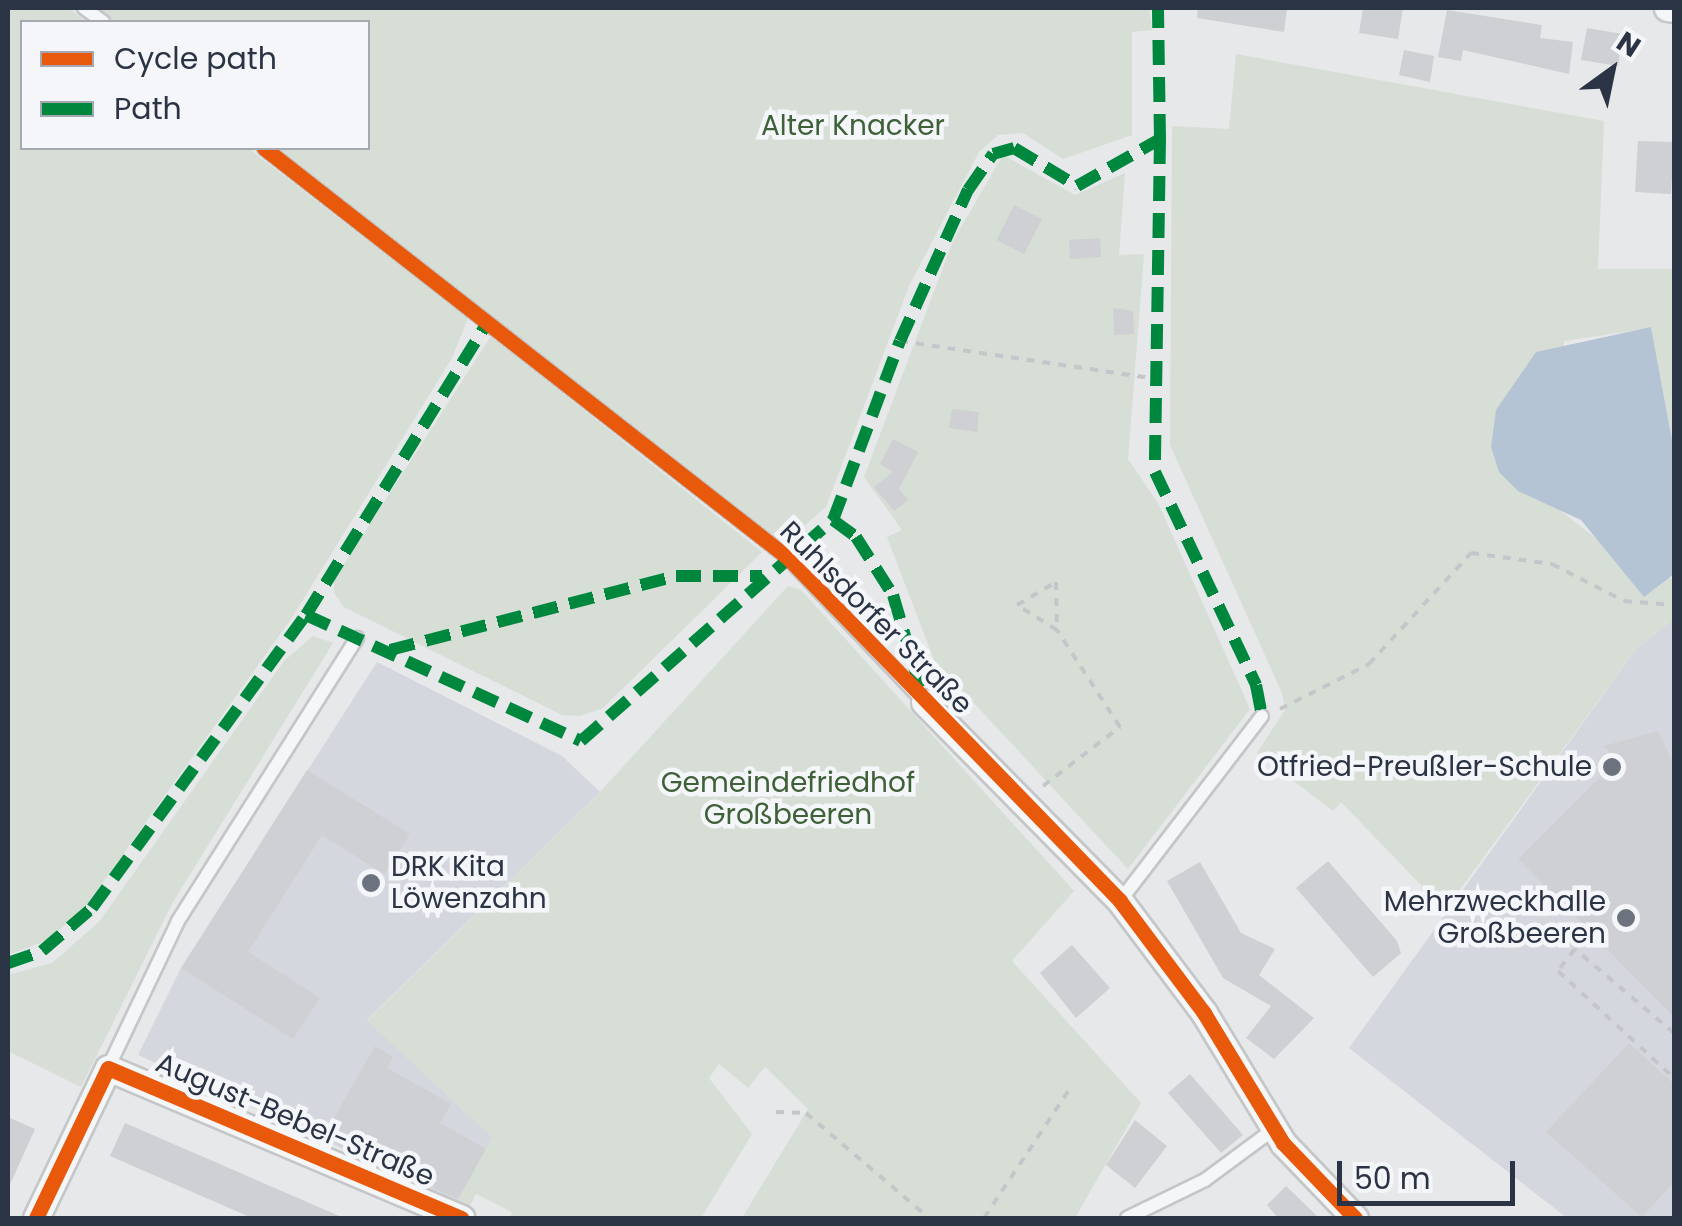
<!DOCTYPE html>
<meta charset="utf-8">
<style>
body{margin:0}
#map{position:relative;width:1682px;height:1226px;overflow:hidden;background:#e6e8ea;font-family:Poppins,sans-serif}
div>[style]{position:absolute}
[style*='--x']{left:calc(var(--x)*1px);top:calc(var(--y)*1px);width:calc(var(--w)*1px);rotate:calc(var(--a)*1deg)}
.built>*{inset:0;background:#d4d7dd}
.green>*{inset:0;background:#d6ded6}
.water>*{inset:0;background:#b4c4d5}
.building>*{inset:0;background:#ced0d3}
.path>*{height:4px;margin-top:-2px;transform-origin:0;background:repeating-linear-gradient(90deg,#c5c6ca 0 8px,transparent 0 16px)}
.roads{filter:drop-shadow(2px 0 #c4c6c8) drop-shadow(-2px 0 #c4c6c8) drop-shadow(0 2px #c4c6c8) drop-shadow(0 -2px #c4c6c8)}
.lane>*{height:12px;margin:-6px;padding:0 6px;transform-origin:6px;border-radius:6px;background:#f5f6f7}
.street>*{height:25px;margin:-12.5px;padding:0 12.5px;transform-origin:12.5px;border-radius:12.5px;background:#f5f6f7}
.quiet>*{height:12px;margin-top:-6px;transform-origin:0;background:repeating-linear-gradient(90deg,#00873e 0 25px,transparent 0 37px)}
.cycleway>*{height:15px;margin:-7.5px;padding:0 7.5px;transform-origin:7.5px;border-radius:7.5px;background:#e8590c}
.dots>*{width:28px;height:28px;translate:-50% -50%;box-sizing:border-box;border:5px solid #f4f6f9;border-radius:50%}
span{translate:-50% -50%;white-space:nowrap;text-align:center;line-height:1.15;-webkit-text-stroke:9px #f4f6f9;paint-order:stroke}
.park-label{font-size:28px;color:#3f6138}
.street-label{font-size:28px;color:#2b3445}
.poi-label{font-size:28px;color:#2b3445}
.right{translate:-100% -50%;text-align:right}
.left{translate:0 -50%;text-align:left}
.frame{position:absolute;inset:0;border:10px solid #2b3445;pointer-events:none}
.legend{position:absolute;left:20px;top:20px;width:350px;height:130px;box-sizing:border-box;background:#f4f6f9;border:2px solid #a4a8b1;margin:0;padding:12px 18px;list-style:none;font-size:30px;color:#2b3445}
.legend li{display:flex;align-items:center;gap:20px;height:50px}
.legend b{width:50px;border:2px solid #a4a8b1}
.north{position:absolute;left:1562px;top:20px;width:100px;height:100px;-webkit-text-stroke:8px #f4f6f9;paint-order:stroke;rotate:33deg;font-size:28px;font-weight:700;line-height:40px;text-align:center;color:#2b3445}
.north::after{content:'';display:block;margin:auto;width:35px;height:45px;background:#2b3445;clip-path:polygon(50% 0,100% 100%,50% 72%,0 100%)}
.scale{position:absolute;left:1337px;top:1161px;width:178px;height:45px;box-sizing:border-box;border:5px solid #2b3445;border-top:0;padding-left:12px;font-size:30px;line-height:35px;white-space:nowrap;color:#2b3445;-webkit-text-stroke:8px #f4f6f9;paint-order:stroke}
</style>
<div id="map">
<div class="built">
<i style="clip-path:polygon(1674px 619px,1674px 1218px,1567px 1218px,1349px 1048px,1637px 648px)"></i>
<i style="clip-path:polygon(377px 662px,562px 756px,600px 792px,367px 1020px,493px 1138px,457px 1201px,138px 1055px,181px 968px)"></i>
</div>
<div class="green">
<i style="clip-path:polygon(8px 8px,68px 8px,87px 22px,22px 22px,22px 148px,248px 148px,468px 318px,452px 358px,291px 619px,86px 906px,48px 940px,8px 955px)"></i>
<i style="clip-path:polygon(97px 8px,1149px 8px,1152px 30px,1132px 32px,1132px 135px,1063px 159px,1023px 133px,998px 135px,979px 152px,909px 286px,826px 507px,783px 544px,278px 148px,368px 148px,368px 22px,116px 22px)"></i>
<i style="clip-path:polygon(1236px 54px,1604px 121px,1598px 269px,1674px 269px,1674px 451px,1651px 328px,1564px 341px,1552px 504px,1608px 548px,1671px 579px,1674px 574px,1674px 619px,1637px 648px,1445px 910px,1341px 802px,1333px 811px,1257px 753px,1285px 710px,1282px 693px,1170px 445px,1172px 126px,1229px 129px)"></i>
<i style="clip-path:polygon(1003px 155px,1075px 195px,1125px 173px,1119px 255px,1144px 254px,1128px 459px,1158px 503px,1250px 709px,1128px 869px,934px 660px,887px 537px,902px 530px,864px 477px,953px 241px)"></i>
<i style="clip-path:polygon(491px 336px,762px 552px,603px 708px,580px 716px,562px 715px,344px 607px,334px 593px,334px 580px)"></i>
<i style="clip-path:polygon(788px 586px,801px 590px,1074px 891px,1012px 961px,1141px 1103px,1075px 1218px,742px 1218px,808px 1109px,765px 1067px,748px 1088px,719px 1064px,709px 1078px,752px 1134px,701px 1218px,510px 1218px,512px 1212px,476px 1194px,469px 1207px,457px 1201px,492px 1137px,367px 1021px,600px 792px)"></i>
<i style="clip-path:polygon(313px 636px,333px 643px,173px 902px,81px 1087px,8px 1051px,8px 975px,52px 963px,99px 922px,284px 661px)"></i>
</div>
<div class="water">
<i style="clip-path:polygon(1651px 327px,1674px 451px,1674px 574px,1644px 597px,1581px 520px,1518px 491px,1499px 472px,1491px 447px,1496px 410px,1536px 352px)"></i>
</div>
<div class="building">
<i style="clip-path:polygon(1198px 8px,1287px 8px,1284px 32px,1197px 18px)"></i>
<i style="clip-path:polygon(1363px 8px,1403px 8px,1398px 39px,1359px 33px)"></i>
<i style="clip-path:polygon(1447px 10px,1542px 25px,1540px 38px,1573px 42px,1569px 74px,1463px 50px,1461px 61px,1438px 57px)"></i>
<i style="clip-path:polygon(1587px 28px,1623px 34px,1618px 66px,1581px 60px)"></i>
<i style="clip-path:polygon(1404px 50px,1434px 56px,1430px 82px,1399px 75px)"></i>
<i style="clip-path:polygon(1638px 141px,1674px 142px,1671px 194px,1635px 192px)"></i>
<i style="clip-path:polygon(1014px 205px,1042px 219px,1024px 254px,997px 240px)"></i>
<i style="clip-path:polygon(1100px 238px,1101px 257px,1070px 259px,1069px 240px)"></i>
<i style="clip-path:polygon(1113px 308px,1133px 311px,1134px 334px,1114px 335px)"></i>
<i style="clip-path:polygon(952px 409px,979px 412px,977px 432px,949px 428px)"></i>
<i style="clip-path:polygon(893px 439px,918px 452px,899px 489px,908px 500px,894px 511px,874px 487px,893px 472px,880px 464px)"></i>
<i style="clip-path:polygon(1658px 731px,1674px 764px,1674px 1017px,1518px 859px,1617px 760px,1604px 746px)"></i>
<i style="clip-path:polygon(307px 770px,410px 834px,384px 874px,322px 835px,248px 952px,320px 998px,293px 1039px,181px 968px)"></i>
<i style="clip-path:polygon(1328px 861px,1397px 941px,1401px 953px,1373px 977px,1296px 888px)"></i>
<i style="clip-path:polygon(1200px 862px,1241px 933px,1275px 949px,1259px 975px,1314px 1018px,1274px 1059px,1246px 1038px,1271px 1006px,1223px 978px,1167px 881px)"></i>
<i style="clip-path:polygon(1072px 945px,1110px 988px,1076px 1018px,1040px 973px)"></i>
<i style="clip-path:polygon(1629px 1043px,1674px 1084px,1674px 1182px,1642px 1217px,1546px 1132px)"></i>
<i style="clip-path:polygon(375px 1046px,393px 1057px,387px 1068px,451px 1104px,440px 1123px,486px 1149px,458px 1199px,323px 1137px)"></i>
<i style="clip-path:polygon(1190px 1074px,1243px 1135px,1221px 1153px,1168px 1093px)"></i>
<i style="clip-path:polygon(8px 1117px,35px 1129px,8px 1189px)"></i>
<i style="clip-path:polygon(1135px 1120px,1167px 1146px,1135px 1188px,1106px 1165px)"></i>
<i style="clip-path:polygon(125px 1123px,344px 1218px,252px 1218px,110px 1156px)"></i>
<i style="clip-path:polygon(1286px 1186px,1319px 1218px,1278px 1218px,1267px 1205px)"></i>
</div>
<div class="path">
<i style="--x:900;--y:341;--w:260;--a:8.4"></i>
<i style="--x:1056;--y:582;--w:48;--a:88.8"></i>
<i style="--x:1057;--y:630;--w:47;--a:-148"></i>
<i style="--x:1017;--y:605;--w:45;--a:-30.5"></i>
<i style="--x:1280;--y:709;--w:100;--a:-26.8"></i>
<i style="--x:1369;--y:664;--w:151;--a:-47.4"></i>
<i style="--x:1471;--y:553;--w:82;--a:7.7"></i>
<i style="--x:1552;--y:564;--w:81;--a:27.2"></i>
<i style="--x:1624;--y:601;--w:50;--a:4.6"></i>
<i style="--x:1043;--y:786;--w:97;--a:-37.5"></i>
<i style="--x:1120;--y:727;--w:116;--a:-123"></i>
<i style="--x:1674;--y:1033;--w:130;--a:-139.7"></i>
<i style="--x:1575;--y:949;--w:28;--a:128"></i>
<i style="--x:1558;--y:971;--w:158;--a:42.7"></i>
<i style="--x:776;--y:1112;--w:30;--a:2"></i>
<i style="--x:806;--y:1113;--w:162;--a:40.5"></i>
<i style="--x:984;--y:1218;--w:154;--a:-56.4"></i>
</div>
<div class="roads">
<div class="lane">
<i style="--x:84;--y:8;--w:24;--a:36"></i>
<i style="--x:264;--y:148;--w:664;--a:38.03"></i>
<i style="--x:787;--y:557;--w:199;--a:46.6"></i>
<i style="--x:1120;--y:901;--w:233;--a:-52.5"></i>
<i style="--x:108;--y:1068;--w:163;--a:-64.5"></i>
<i style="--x:178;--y:921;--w:335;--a:-57.7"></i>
<i style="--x:1127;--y:1218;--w:87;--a:-26"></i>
<i style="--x:1205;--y:1180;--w:86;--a:-36.5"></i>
</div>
<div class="street">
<i style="--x:1667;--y:8;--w:7;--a:8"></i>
<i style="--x:924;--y:702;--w:279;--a:45.4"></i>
<i style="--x:1120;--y:901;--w:140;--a:53.1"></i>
<i style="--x:1204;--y:1013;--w:152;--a:58.7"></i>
<i style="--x:1283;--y:1143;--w:104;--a:46.2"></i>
<i style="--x:36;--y:1218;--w:166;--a:-64.4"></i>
<i style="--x:108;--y:1068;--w:384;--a:23"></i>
</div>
</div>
<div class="quiet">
<i style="--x:1160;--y:139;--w:333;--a:90.9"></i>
<i style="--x:1155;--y:472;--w:236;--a:64.6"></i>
<i style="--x:1256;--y:685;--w:32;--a:79"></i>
<i style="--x:833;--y:520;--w:29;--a:36"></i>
<i style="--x:856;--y:537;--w:69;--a:57.5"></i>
<i style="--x:893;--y:595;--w:96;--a:73.6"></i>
<i style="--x:306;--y:615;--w:302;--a:24.6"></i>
<i style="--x:581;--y:741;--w:335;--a:-41.3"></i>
<i style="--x:833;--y:520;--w:191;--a:-69.5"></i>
<i style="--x:900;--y:341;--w:166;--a:-65.8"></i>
<i style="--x:968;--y:190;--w:44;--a:-55.2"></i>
<i style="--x:993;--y:154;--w:22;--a:-16"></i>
<i style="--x:1014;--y:148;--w:74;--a:31.1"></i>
<i style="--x:1077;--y:186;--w:95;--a:-29.5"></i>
<i style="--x:1160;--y:139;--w:131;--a:-90.9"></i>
<i style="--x:390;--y:650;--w:295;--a:-14.5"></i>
<i style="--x:676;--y:576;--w:86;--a:0"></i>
<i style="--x:8;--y:963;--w:36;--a:-19"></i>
<i style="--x:42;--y:951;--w:66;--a:-40.7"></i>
<i style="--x:92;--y:908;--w:363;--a:-53.9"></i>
<i style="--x:306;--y:615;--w:346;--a:-58.2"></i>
</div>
<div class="cycleway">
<i style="--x:264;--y:148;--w:664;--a:38.03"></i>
<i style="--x:787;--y:557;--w:479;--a:45.9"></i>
<i style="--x:1120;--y:901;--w:140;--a:53.1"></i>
<i style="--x:1204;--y:1013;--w:152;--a:58.7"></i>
<i style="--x:1283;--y:1143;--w:104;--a:46.2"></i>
<i style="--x:36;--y:1218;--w:166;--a:-64.4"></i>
<i style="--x:108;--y:1068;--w:384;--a:23"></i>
</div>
<div class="dots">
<i style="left:1612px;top:767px;background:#6c737f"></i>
<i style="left:371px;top:883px;background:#6c737f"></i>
<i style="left:1626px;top:918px;background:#6c737f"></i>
</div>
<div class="park-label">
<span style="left:853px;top:126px">Alter Knacker</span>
<span style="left:788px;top:799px">Gemeindefriedhof<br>Großbeeren</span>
</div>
<div class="street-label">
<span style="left:876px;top:618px;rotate:45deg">Ruhlsdorfer Straße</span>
<span style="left:295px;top:1120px;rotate:23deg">August-Bebel-Straße</span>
</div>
<div class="poi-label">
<span class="right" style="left:1592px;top:767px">Otfried-Preußler-Schule</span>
<span class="left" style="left:391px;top:883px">DRK Kita<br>Löwenzahn</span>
<span class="right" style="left:1606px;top:918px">Mehrzweckhalle<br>Großbeeren</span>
</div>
<div class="frame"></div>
<ul class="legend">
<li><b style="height:12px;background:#e8590c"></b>Cycle path</li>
<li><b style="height:12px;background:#00873e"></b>Path</li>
</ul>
<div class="north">N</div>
<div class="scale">50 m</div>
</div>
